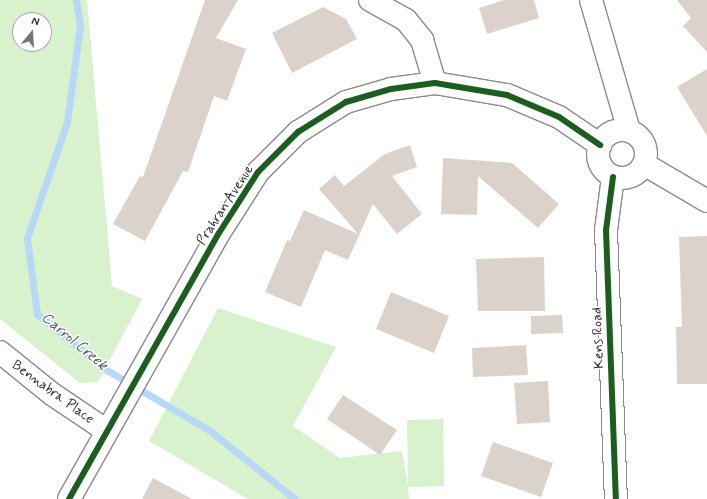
<!DOCTYPE html>
<style>
body{margin:0}
#map{position:relative;width:707px;height:499px;overflow:hidden;background:#fff;font-family:Mynerve,sans-serif}
div>[style]{position:absolute}
[style*='--x']{left:calc(var(--x)*1px);top:calc(var(--y)*1px);width:calc(var(--w)*1px);rotate:calc(var(--a)*1deg)}
.green>*{inset:0;background:#d8f2ce}
.stream>*{height:7px;margin:-3.5px;padding:0 3.5px;transform-origin:3.5px;border-radius:3.5px;background:#b7d8f7}
.building>*{inset:0;background:#dbd3cb}
.roads{filter:drop-shadow(1px 0 #8a8a8a) drop-shadow(-1px 0 #8a8a8a) drop-shadow(0 1px #8a8a8a) drop-shadow(0 -1px #8a8a8a)}
.minor>*{height:22px;margin:-11px;padding:0 11px;transform-origin:11px;border-radius:11px;background:#fff}
.minor>.ring{margin:-11px;padding:0;box-sizing:content-box;background:none;border:22px solid #fff;border-radius:50%}
.cycleway>*{height:6px;margin:-3px;padding:0 3px;transform-origin:3px;border-radius:3px;background:#1b5e20}
span{translate:-50% -50%;white-space:nowrap;text-align:center;line-height:1.15;-webkit-text-stroke:3px #fff;paint-order:stroke}
.street-label{font-size:14px;color:#2b2b2b}
.water-label{font-size:15px;color:#4c5a67;font-style:italic}
.north{position:absolute;left:12px;top:12px;width:40px;height:40px;box-sizing:border-box;background:#fff;border:1px solid #aaa;border-radius:50%;rotate:18deg;font-size:11px;font-weight:700;line-height:16px;text-align:center;color:#2b2b2b}
.north::after{content:'';display:block;margin:auto;width:14px;height:18px;background:#757575;clip-path:polygon(50% 0,100% 100%,50% 72%,0 100%)}
</style>
<div id="map">
<div class="green">
<i style="clip-path:polygon(evenodd,0 0,87px 0,112px 286px,142px 299px,98px 382px,80px 383px,0 319px,0 0,20px 20px,44px 20px,44px 44px,20px 44px,20px 20px)"></i>
<i style="clip-path:polygon(218px 308px,336px 347px,293px 426px,340px 458px,402px 451px,408px 486px,407px 420px,443px 419px,444px 486px,408px 487px,409px 499px,248px 499px,149px 441px)"></i>
</div>
<div class="stream">
<i style="--x:76;--y:0;--w:26;--a:81"></i>
<i style="--x:80;--y:26;--w:97;--a:97.7"></i>
<i style="--x:67;--y:122;--w:123;--a:109"></i>
<i style="--x:27;--y:238;--w:77;--a:82.5"></i>
<i style="--x:37;--y:314;--w:87;--a:39"></i>
<i style="--x:105;--y:369;--w:121;--a:30.4"></i>
<i style="--x:209;--y:430;--w:110;--a:38.7"></i>
</div>
<div class="building">
<i style="clip-path:polygon(205px 0,238px 0,216px 38px,246px 49px,227px 101px,214px 96px,188px 172px,183px 171px,145px 241px,113px 224px,140px 176px,143px 177px)"></i>
<i style="clip-path:polygon(504px 0,534px 0,539px 18px,487px 34px,479px 8px)"></i>
<i style="clip-path:polygon(677px 0,707px 0,707px 52px,683px 26px,691px 18px)"></i>
<i style="clip-path:polygon(323px 7px,346px 19px,357px 39px,292px 73px,272px 33px)"></i>
<i style="clip-path:polygon(707px 69px,707px 136px,677px 87px)"></i>
<i style="clip-path:polygon(410px 145px,417px 167px,392px 176px,422px 214px,397px 234px,373px 204px,348px 260px,325px 250px,301px 307px,265px 292px,287px 240px,290px 241px,304px 210px,358px 234px,319px 189px,335px 175px,344px 186px,385px 154px)"></i>
<i style="clip-path:polygon(443px 158px,512px 163px,559px 204px,538px 228px,478px 176px,477px 215px,441px 214px)"></i>
<i style="clip-path:polygon(707px 236px,707px 384px,677px 384px,676px 327px,682px 327px,679px 237px)"></i>
<i style="clip-path:polygon(544px 257px,545px 311px,478px 311px,476px 259px)"></i>
<i style="clip-path:polygon(391px 292px,449px 316px,434px 353px,376px 329px)"></i>
<i style="clip-path:polygon(562px 315px,563px 333px,531px 334px,531px 316px)"></i>
<i style="clip-path:polygon(526px 345px,528px 375px,473px 377px,472px 348px)"></i>
<i style="clip-path:polygon(548px 381px,550px 422px,517px 424px,514px 383px)"></i>
<i style="clip-path:polygon(343px 395px,397px 430px,380px 455px,327px 419px)"></i>
<i style="clip-path:polygon(493px 442px,553px 463px,541px 497px,481px 476px)"></i>
<i style="clip-path:polygon(153px 478px,192px 499px,142px 499px)"></i>
</div>
<div class="roads">
<div class="minor">
<i style="--x:370;--y:0;--w:41;--a:29.1"></i>
<i style="--x:406;--y:20;--w:26;--a:51"></i>
<i style="--x:422;--y:40;--w:45;--a:73.2"></i>
<i style="--x:591;--y:0;--w:136;--a:73.8"></i>
<i class="ring" style="left:598px;top:130px;width:26px;height:26px"></i>
<i style="--x:644;--y:164;--w:73;--a:30.4"></i>
<i style="--x:613;--y:177;--w:53;--a:97.5"></i>
<i style="--x:606;--y:230;--w:269;--a:87.9"></i>
<i style="--x:0;--y:352;--w:67;--a:38.9"></i>
<i style="--x:52;--y:394;--w:66;--a:33.9"></i>
<i style="--x:69;--y:499;--w:305;--a:-60.6"></i>
<i style="--x:219;--y:233;--w:72;--a:-57.4"></i>
<i style="--x:258;--y:172;--w:57;--a:-45"></i>
<i style="--x:298;--y:132;--w:57;--a:-32"></i>
<i style="--x:346;--y:102;--w:47;--a:-16.1"></i>
<i style="--x:391;--y:89;--w:44;--a:-7.8"></i>
<i style="--x:435;--y:83;--w:73;--a:9.5"></i>
<i style="--x:507;--y:95;--w:56;--a:22.9"></i>
<i style="--x:559;--y:117;--w:50;--a:34.3"></i>
</div>
</div>
<div class="cycleway">
<i style="--x:613;--y:177;--w:53;--a:97.5"></i>
<i style="--x:606;--y:230;--w:269;--a:87.9"></i>
<i style="--x:69;--y:499;--w:305;--a:-60.6"></i>
<i style="--x:219;--y:233;--w:72;--a:-57.4"></i>
<i style="--x:258;--y:172;--w:57;--a:-45"></i>
<i style="--x:298;--y:132;--w:57;--a:-32"></i>
<i style="--x:346;--y:102;--w:47;--a:-16.1"></i>
<i style="--x:391;--y:89;--w:44;--a:-7.8"></i>
<i style="--x:435;--y:83;--w:73;--a:9.5"></i>
<i style="--x:507;--y:95;--w:56;--a:22.9"></i>
<i style="--x:559;--y:117;--w:50;--a:34.3"></i>
</div>
<div class="street-label">
<span style="left:225px;top:205px;rotate:-57deg">Prahran Avenue</span>
<span style="left:598px;top:338px;rotate:-92deg">Kens Road</span>
<span style="left:53px;top:392px;rotate:36deg">Bennabra Place</span>
</div>
<div class="water-label">
<span style="left:74px;top:342px;rotate:40deg">Carrol Creek</span>
</div>
<div class="north">N</div>
</div>
